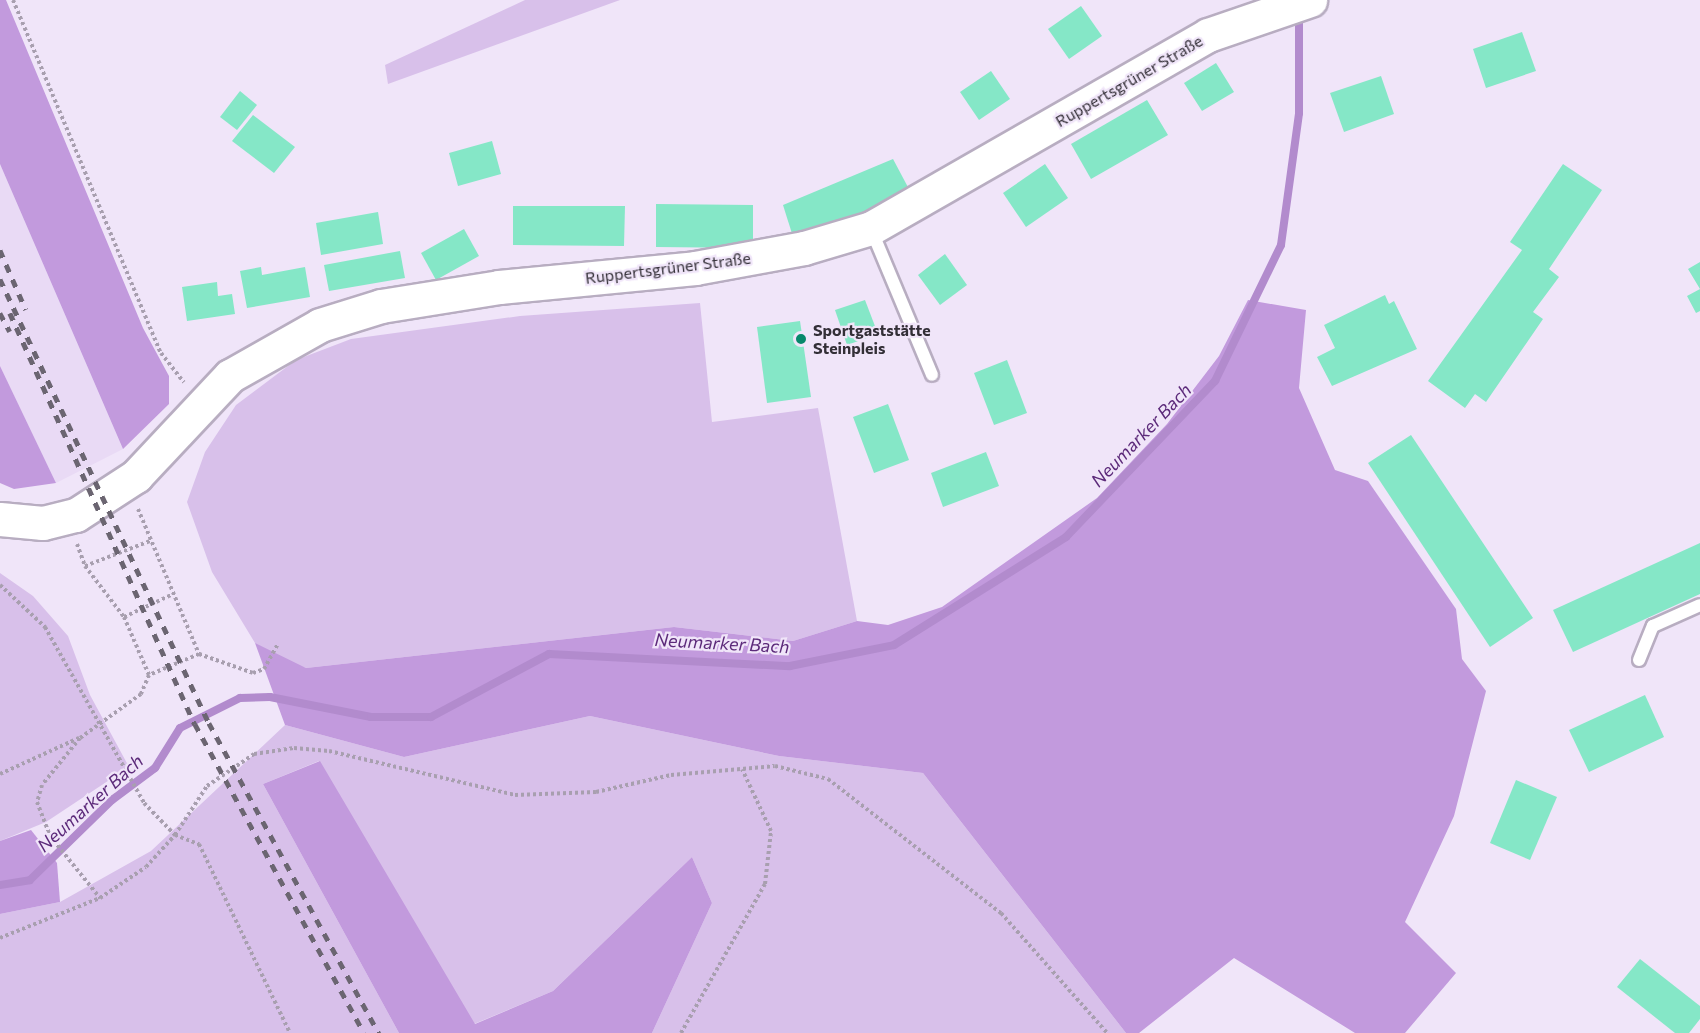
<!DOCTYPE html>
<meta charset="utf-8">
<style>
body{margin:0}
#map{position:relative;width:1700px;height:1033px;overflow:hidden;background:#f0e5f9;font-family:Commissioner,sans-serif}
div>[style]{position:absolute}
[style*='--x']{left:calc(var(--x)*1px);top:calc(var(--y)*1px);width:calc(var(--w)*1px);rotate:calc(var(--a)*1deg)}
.built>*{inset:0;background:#e9daf5}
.green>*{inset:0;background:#d8c0ea}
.forest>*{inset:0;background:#c29add}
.stream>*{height:8px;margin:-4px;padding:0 4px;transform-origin:4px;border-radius:4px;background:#b28bcd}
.building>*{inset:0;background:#85e7c7}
.path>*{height:4px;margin-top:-2px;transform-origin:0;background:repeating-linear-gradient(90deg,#a89faf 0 3px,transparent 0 6px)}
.roads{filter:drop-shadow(2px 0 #b8adc1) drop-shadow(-2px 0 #b8adc1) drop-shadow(0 2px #b8adc1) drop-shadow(0 -2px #b8adc1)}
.lane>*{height:12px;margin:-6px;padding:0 6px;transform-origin:6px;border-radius:6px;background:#fff}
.secondary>*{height:33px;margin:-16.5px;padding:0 16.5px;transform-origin:16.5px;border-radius:16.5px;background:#fff}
.rail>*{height:4.5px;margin-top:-2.25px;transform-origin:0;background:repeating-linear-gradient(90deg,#6b6571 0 8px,transparent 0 16px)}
.dots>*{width:16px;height:16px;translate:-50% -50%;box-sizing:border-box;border:3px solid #f0e5f9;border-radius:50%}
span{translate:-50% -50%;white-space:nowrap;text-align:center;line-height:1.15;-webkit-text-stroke:4.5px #f0e5f9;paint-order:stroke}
.street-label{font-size:16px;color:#332f37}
.poi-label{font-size:16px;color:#332f37;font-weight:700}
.left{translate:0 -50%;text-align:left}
.water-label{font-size:18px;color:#5c2a7a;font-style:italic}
</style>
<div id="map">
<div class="built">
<i style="clip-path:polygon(0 164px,123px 449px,56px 483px,0 366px)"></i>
</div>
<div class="green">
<i style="clip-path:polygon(525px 0,620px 0,388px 84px,385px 65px)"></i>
<i style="clip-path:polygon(700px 303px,712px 422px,818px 408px,857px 621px,793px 641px,674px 627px,306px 668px,274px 658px,255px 643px,212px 572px,187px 502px,205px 452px,236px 405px,296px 360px,351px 339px,520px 316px)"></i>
<i style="clip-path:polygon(0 573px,33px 596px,68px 636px,90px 695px,129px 767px,46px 822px,0 841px)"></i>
<i style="clip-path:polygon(590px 716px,779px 756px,923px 773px,1126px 1033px,652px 1033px,712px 903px,692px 857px,553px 991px,474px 1024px,319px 761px,263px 784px,399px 1033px,0 1033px,0 914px,60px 902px,151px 851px,285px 725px,404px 757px)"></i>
</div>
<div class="forest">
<i style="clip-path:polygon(0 0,6px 0,143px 328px,169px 376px,169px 404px,123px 449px,0 164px)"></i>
<i style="clip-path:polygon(1248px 300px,1306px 310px,1299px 388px,1335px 470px,1368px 481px,1456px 609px,1462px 659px,1486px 691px,1454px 816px,1405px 922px,1456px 973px,1405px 1033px,1355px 1033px,1234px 958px,1139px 1033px,1126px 1033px,923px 773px,779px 756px,590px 716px,404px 757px,285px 725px,255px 643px,306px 668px,674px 627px,793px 641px,857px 621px,888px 625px,942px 607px,1097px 498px,1167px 424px,1219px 356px)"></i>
<i style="clip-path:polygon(0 366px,56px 483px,14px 489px,0 483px)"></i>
<i style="clip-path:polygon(320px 761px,475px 1024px,553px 991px,692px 857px,712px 903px,652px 1033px,399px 1033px,263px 784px)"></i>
<i style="clip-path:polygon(31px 830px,57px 863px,60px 902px,0 914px,0 841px)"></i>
</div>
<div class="stream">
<i style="--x:0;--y:885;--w:30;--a:-9"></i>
<i style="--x:30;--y:880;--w:115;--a:-44.3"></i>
<i style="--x:112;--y:800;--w:54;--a:-36.7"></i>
<i style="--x:155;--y:768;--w:47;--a:-58"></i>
<i style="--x:180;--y:728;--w:67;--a:-26.6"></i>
<i style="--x:240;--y:698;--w:30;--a:-2"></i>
<i style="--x:270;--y:697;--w:103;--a:11.2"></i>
<i style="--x:371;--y:717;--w:60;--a:0"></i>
<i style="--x:431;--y:717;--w:134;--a:-28.1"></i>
<i style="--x:549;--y:654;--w:241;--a:2.9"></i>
<i style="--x:790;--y:666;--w:106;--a:-11.4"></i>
<i style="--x:894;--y:645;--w:203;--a:-32.1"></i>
<i style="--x:1066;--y:537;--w:216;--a:-46.3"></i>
<i style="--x:1215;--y:381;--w:151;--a:-64.1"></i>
<i style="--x:1281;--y:245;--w:133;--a:-82.2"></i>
<i style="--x:1299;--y:113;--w:103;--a:-90"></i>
</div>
<div class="building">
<i style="clip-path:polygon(1081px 6px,1102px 36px,1069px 59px,1048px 29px)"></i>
<i style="clip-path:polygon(1522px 32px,1536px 71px,1486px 88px,1473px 49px)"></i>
<i style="clip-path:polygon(1216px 63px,1234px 92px,1202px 111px,1184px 83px)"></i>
<i style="clip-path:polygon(991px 71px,1010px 99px,979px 120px,960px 92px)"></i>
<i style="clip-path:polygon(1381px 76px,1394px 114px,1344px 132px,1330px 93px)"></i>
<i style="clip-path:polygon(240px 91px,257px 105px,237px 130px,220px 117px)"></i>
<i style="clip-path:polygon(1147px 100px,1168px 135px,1091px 179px,1071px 144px)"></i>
<i style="clip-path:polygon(253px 115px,295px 147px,274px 173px,232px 141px)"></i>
<i style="clip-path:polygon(492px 141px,501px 174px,458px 186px,449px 153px)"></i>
<i style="clip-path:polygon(893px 159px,910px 191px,873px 211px,794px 240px,783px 205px)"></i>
<i style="clip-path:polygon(1045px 164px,1068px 198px,1026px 227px,1003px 193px)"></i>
<i style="clip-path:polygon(1563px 164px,1602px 190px,1549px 269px,1559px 277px,1533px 312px,1543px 319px,1486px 402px,1475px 394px,1465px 408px,1428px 381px,1522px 250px,1510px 242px)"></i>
<i style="clip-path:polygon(656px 204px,753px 205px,753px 248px,656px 247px)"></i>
<i style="clip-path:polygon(513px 206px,625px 206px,624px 246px,513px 245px)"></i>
<i style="clip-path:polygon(378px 212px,383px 244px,321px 255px,316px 223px)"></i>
<i style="clip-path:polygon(464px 229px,479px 256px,436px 280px,421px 253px)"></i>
<i style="clip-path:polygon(400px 251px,405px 278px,329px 291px,324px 265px)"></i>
<i style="clip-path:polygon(945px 254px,967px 285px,940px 305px,918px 275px)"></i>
<i style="clip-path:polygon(1700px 262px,1700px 311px,1696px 313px,1687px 296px,1700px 289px,1688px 269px)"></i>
<i style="clip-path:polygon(261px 267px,262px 275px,305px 267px,310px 297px,247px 308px,240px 271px)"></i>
<i style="clip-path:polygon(217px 282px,218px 296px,232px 294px,235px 314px,187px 321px,182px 287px)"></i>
<i style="clip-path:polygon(1385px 295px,1389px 304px,1394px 301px,1417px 349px,1332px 386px,1317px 357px,1335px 348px,1324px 325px)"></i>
<i style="clip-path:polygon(865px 300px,878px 334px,847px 345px,835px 310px)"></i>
<i style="clip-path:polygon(800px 321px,811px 397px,767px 403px,757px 327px)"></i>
<i style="clip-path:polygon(1007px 360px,1027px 413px,994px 425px,974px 373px)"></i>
<i style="clip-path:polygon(888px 404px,909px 460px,874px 473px,853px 417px)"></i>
<i style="clip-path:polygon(1411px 435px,1533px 618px,1490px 647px,1368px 463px)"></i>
<i style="clip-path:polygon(986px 452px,999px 486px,943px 507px,931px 473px)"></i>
<i style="clip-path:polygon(1700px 543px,1700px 594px,1573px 652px,1553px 610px)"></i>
<i style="clip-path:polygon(1645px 695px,1664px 737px,1589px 772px,1569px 730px)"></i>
<i style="clip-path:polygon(1516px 780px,1557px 797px,1530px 860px,1490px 843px)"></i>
<i style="clip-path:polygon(1640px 959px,1700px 1006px,1700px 1019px,1689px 1033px,1675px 1033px,1617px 987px)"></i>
</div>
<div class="path">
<i style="--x:13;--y:0;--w:383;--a:67.3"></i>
<i style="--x:161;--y:353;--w:37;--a:52"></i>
<i style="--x:138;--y:509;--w:157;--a:67.2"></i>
<i style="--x:199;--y:654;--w:54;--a:157.2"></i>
<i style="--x:77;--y:544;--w:23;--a:70"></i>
<i style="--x:85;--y:566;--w:64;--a:52.6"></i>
<i style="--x:124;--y:617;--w:63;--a:66.7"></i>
<i style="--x:149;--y:675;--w:21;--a:113"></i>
<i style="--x:141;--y:694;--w:75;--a:144.2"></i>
<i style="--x:80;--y:738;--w:60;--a:129"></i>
<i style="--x:42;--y:785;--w:18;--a:106"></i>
<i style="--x:37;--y:802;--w:36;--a:69"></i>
<i style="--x:50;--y:836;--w:80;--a:51.1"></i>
<i style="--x:85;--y:566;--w:70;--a:-21"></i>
<i style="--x:0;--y:585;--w:62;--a:43"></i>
<i style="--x:45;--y:627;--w:202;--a:60.6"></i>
<i style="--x:144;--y:803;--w:45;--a:45.9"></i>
<i style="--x:175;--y:835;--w:59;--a:-56.9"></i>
<i style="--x:207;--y:786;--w:57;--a:-34.2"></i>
<i style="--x:254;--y:754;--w:40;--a:-8.5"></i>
<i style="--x:294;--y:748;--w:35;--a:5"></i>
<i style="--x:329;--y:751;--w:191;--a:13.3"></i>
<i style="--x:515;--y:795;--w:81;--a:-2.1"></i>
<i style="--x:596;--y:792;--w:77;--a:-12.8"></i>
<i style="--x:671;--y:775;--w:104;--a:-4.9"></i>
<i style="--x:775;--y:766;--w:55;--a:13.8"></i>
<i style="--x:828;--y:779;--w:219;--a:37.8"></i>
<i style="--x:1001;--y:913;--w:160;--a:48.5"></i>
<i style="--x:124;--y:617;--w:52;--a:-25.1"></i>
<i style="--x:199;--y:654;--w:57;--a:19.4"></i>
<i style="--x:253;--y:673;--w:12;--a:-20"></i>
<i style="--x:264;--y:669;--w:29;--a:-61"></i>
<i style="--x:0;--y:774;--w:87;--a:-24.5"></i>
<i style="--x:0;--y:938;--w:108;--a:-21.8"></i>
<i style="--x:100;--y:898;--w:55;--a:-34"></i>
<i style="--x:146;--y:867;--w:43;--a:-47.8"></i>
<i style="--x:175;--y:835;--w:26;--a:21"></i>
<i style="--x:199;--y:844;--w:210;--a:64.3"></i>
<i style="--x:681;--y:1033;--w:171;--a:-60.6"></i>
<i style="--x:765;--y:884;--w:53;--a:-83.5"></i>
<i style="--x:771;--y:831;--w:68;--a:-115.1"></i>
</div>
<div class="roads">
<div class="lane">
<i style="--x:871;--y:229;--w:158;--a:67.3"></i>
<i style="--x:1639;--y:660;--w:37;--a:-68"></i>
<i style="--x:1653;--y:626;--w:51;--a:-24.1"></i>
</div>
<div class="secondary">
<i style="--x:0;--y:519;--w:43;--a:5.3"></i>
<i style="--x:43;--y:523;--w:34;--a:-14"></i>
<i style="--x:76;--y:515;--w:72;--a:-33"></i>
<i style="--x:136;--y:476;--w:137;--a:-46.8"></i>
<i style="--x:230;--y:376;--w:103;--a:-29.5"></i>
<i style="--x:320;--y:325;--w:64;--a:-17.3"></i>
<i style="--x:381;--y:306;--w:120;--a:-9.1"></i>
<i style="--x:499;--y:287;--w:197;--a:-5.5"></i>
<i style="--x:695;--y:268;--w:111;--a:-10.4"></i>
<i style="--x:804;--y:248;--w:70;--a:-16.6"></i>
<i style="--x:871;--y:228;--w:388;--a:-29.8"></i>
<i style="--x:1208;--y:35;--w:108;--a:-18.9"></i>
</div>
</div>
<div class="rail">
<i style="--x:0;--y:250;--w:65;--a:66.6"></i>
<i style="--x:0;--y:279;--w:491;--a:64.8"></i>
<i style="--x:209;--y:723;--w:354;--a:61.3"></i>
<i style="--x:0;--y:313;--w:21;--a:62"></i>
<i style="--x:10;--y:313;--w:451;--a:65.8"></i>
<i style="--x:195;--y:724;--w:352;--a:61.3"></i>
</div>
<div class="dots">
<i style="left:801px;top:339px;background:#07886b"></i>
</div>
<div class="street-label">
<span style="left:1129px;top:81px;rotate:-30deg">Ruppertsgrüner Straße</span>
<span style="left:668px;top:268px;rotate:-7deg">Ruppertsgrüner Straße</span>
</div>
<div class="poi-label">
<span class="left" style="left:813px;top:339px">Sportgaststätte<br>Steinpleis</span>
</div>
<div class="water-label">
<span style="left:1141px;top:435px;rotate:-46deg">Neumarker Bach</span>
<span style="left:722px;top:643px;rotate:3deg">Neumarker Bach</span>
<span style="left:90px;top:803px;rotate:-42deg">Neumarker Bach</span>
</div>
</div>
